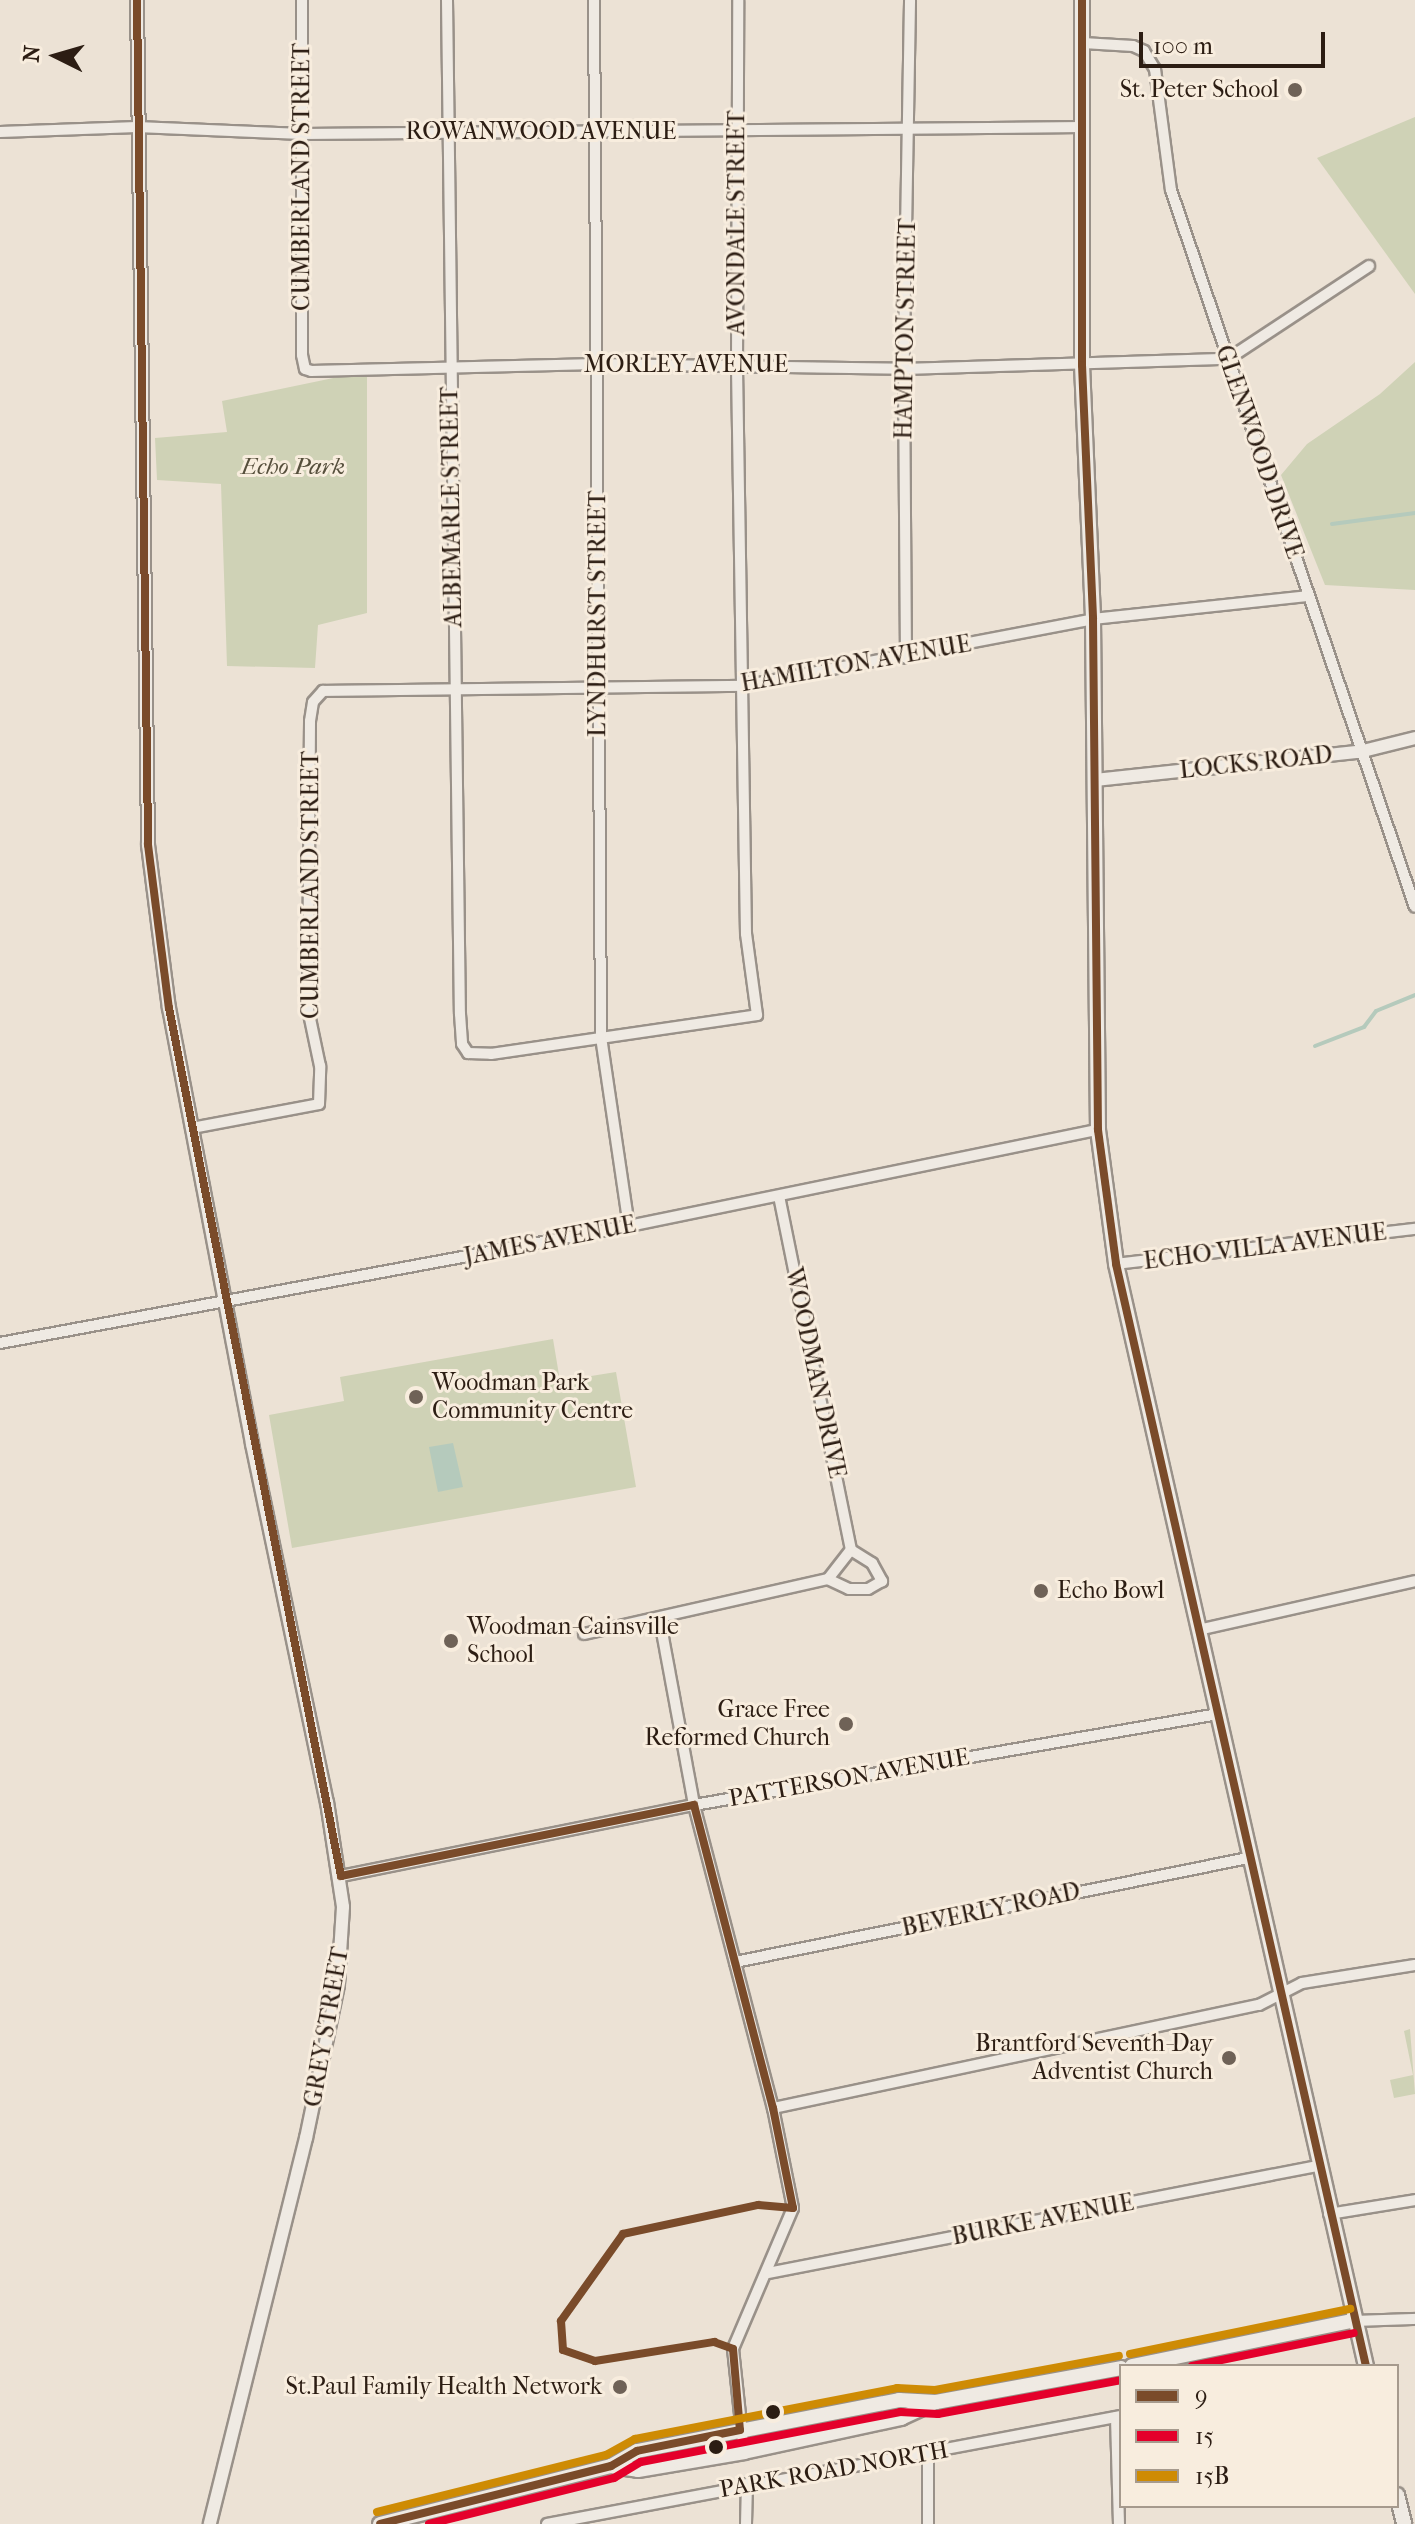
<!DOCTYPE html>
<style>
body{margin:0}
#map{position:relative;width:1415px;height:2524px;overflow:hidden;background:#ece2d5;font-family:"IM FELL French Canon",serif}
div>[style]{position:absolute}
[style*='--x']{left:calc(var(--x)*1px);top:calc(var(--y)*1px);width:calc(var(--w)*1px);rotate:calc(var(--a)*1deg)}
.green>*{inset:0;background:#cfd2b6}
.water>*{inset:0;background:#b5cabc}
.stream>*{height:4px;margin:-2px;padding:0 2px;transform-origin:2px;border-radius:2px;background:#b5cabc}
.roads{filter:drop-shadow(2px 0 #999189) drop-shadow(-2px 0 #999189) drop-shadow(0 2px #999189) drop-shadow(0 -2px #999189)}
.minor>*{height:10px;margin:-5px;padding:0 5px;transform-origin:5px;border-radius:5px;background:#efeae3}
.tertiary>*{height:12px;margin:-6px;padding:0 6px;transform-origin:6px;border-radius:6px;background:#efeae3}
.secondary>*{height:14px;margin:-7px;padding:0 7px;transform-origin:7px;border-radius:7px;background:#efeae3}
.bus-1>*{height:8px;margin:-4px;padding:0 4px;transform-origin:4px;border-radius:4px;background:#7a4b2a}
.bus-2>*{height:8px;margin:-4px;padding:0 4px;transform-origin:4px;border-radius:4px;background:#e4002b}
.bus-3>*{height:8px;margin:-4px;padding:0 4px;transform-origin:4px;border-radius:4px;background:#ce8b04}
.dots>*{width:22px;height:22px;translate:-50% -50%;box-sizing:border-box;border:4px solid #f8edde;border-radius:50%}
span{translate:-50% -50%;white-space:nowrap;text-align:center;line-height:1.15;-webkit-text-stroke:6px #f8edde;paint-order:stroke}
.poi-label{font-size:24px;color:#2c1d13}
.right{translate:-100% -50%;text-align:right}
.left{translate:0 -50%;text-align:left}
.street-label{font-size:24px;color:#2c1d13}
.park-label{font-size:24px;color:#564f3c;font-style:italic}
.legend{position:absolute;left:1119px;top:2364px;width:280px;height:144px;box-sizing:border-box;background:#f8edde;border:2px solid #a69a8d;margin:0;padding:10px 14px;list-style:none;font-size:24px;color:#2c1d13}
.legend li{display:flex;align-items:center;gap:16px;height:40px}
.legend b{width:40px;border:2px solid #a69a8d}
.north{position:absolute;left:16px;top:16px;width:80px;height:80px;-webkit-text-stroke:6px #f8edde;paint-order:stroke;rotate:275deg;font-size:22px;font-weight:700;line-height:32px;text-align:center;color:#2c1d13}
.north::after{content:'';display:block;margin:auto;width:28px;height:36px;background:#2c1d13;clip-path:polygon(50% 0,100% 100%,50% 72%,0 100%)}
.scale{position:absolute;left:1139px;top:32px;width:186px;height:36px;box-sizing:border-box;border:4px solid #2c1d13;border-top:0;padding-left:10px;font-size:24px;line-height:28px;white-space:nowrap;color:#2c1d13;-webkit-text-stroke:6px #f8edde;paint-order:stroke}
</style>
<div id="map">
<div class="green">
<i style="clip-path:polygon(1415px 117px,1415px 294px,1317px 158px)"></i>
<i style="clip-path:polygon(1415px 362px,1415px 590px,1325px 585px,1281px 475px,1307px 444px,1380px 394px)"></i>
<i style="clip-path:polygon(367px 371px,367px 613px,318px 625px,315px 668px,227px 666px,221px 484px,157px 480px,155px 438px,227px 432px,222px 401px)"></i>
<i style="clip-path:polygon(553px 1339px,560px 1381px,616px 1372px,636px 1487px,292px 1548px,269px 1415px,344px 1401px,340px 1377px)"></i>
<i style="clip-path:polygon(1410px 2029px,1415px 2094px,1394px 2098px,1390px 2080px,1413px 2075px,1404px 2031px)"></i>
</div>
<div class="water">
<i style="clip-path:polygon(453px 1443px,463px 1487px,438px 1492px,429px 1447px)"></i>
</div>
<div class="stream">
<i style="--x:1332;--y:524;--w:84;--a:-7.5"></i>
<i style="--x:1315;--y:1046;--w:53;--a:-21.2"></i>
<i style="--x:1364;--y:1027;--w:20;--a:-53"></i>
<i style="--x:1376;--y:1011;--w:42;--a:-22.3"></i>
</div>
<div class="roads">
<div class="minor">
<i style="--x:302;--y:0;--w:355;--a:90"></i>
<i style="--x:302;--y:355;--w:14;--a:78"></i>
<i style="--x:305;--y:369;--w:6;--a:18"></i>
<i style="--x:311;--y:371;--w:286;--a:-1.4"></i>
<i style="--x:597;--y:364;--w:307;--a:0.9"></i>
<i style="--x:904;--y:369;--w:324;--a:-1.8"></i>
<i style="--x:1228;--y:359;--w:169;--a:-33.4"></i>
<i style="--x:447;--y:0;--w:1014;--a:89.27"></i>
<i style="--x:460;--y:1014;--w:30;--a:86"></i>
<i style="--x:462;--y:1044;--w:11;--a:56"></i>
<i style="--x:468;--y:1053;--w:23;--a:2"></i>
<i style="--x:491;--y:1054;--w:269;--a:-8.3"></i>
<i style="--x:757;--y:1015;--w:82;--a:-97.7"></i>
<i style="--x:746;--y:934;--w:569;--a:-90.91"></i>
<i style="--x:737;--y:365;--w:365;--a:-89.8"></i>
<i style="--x:594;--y:0;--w:1037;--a:89.61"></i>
<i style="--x:601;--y:1037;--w:191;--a:81.6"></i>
<i style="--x:1083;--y:43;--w:50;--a:3.4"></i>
<i style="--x:1133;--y:46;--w:12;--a:24"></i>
<i style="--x:1144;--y:51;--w:21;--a:59"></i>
<i style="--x:1155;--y:69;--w:122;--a:82.5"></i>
<i style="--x:1171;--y:190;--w:757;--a:71.21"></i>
<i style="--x:0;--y:132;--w:137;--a:-2.1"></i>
<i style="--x:137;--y:127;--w:165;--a:2.4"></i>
<i style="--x:302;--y:134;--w:780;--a:-0.51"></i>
<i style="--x:906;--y:658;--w:312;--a:-90.4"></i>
<i style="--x:904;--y:346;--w:346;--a:-89"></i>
<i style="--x:192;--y:1128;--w:129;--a:-10.7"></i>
<i style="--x:319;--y:1104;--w:38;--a:-88"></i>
<i style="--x:320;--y:1066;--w:58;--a:-101.9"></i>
<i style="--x:308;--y:1009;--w:288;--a:-89.6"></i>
<i style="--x:310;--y:721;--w:19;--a:-81"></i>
<i style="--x:313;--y:702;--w:15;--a:-48"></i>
<i style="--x:323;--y:691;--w:420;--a:-0.7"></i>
<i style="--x:743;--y:686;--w:356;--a:-10.8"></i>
<i style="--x:1093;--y:619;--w:215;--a:-6.1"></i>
<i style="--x:779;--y:1196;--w:361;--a:78.5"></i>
<i style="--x:851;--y:1550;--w:25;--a:32"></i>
<i style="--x:872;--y:1563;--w:21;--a:61"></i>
<i style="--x:882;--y:1581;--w:16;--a:150"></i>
<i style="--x:868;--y:1589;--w:19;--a:180"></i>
<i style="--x:849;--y:1589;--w:23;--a:-155"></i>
<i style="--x:828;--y:1579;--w:37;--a:-52"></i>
<i style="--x:1116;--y:1264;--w:301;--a:-6.7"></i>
<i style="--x:0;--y:1343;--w:640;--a:-10.54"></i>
<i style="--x:629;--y:1226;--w:479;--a:-11.6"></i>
<i style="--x:660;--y:1621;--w:187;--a:79.5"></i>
<i style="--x:694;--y:1805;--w:313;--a:75.4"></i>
<i style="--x:773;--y:2108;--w:102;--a:78.7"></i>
<i style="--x:793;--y:2208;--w:153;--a:113.1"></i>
<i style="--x:733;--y:2349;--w:104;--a:83.9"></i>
<i style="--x:1198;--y:1630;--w:222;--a:-12.7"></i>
<i style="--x:584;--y:1634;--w:250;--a:-12.7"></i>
<i style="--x:341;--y:1876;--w:360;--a:-11.4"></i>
<i style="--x:694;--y:1805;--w:532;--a:-9.85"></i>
<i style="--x:735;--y:1962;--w:523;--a:-11.46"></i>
<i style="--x:773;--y:2108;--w:497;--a:-12"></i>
<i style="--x:1259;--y:2005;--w:48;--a:-27.1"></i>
<i style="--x:1302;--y:1983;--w:114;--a:-9.1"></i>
<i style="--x:1329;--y:2214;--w:87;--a:-9.2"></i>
<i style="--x:768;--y:2273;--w:559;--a:-11.03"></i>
<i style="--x:1352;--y:2321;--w:63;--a:-1.8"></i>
<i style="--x:1116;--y:2417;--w:107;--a:88.4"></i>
<i style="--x:928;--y:2454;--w:70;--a:90"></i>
<i style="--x:547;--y:2524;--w:584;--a:-10.66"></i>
<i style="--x:746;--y:2524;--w:40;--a:-88.6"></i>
</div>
<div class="tertiary">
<i style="--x:137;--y:0;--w:845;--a:89.25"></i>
<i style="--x:148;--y:845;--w:164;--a:82.7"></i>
<i style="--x:169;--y:1008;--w:444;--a:79.2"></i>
<i style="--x:252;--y:1444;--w:366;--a:78.2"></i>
<i style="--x:327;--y:1802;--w:106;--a:81.3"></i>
<i style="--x:343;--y:1907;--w:78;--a:93.7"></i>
<i style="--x:338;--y:1985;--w:156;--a:101.8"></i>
<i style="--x:306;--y:2138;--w:398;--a:104"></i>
<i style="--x:1095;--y:780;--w:265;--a:-6.1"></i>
<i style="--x:1359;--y:752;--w:58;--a:-14"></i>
</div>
<div class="secondary">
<i style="--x:1082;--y:0;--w:365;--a:90"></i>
<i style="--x:1082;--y:365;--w:254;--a:87.5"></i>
<i style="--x:1093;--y:619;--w:511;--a:89.44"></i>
<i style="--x:1098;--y:1130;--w:135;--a:82.3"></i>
<i style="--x:1116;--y:1264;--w:1130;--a:77.22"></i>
<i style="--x:1132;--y:2366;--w:225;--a:-11.6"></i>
<i style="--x:611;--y:2466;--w:27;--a:8"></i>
<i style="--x:638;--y:2470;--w:108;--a:-9.6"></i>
<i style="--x:744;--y:2452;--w:161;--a:-12.2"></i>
<i style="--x:901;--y:2418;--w:38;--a:-25"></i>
<i style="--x:936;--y:2402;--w:188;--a:-10.4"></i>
<i style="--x:1397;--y:2495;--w:30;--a:76"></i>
<i style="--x:380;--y:2524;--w:238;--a:-14.1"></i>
<i style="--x:611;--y:2466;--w:30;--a:-30"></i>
<i style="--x:637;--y:2451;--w:267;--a:-11"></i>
<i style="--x:899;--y:2400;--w:37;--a:3"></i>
</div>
</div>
<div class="bus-1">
<i style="--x:137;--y:0;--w:845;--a:89.25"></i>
<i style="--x:148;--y:845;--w:164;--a:82.7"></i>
<i style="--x:169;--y:1008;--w:885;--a:78.79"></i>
<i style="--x:341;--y:1876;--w:360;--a:-11.4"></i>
<i style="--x:694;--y:1805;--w:313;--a:75.4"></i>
<i style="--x:773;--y:2108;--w:102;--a:78.7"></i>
<i style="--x:793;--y:2208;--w:35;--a:-175"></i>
<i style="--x:758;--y:2205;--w:138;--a:167.9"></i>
<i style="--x:623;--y:2234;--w:107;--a:125.5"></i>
<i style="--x:561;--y:2321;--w:29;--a:86"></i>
<i style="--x:563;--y:2350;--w:34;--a:19"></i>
<i style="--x:595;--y:2361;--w:121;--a:-9.1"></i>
<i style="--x:714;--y:2342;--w:20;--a:20"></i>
<i style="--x:733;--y:2349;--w:81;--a:85.1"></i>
<i style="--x:740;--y:2430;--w:105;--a:168.5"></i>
<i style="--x:637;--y:2451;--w:30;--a:150"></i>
<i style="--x:611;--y:2466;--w:238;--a:165.9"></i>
<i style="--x:1082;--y:0;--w:365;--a:90"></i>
<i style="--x:1082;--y:365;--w:254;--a:87.5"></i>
<i style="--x:1093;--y:619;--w:511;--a:89.44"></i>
<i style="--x:1098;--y:1130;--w:135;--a:82.3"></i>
<i style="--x:1116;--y:1264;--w:1130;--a:77.22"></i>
</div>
<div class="bus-2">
<i style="--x:1192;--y:2366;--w:165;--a:-11.5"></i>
<i style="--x:429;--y:2524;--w:191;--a:-14"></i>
<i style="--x:614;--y:2478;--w:31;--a:-31"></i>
<i style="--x:641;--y:2462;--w:264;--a:-10.9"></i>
<i style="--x:900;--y:2412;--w:38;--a:3"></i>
<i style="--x:938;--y:2414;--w:186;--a:-10.5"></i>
</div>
<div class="bus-3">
<i style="--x:1130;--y:2354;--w:225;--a:-11.6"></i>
<i style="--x:377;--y:2512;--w:236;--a:-14"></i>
<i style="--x:606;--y:2455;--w:33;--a:-29"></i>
<i style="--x:635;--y:2439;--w:267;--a:-11"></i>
<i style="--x:897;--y:2388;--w:38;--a:3"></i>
<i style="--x:935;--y:2390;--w:187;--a:-10.5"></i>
</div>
<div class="dots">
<i style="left:1295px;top:90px;background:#6f6257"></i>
<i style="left:416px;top:1397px;background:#6f6257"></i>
<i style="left:1041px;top:1591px;background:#6f6257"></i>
<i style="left:451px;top:1641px;background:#6f6257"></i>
<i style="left:846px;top:1724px;background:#6f6257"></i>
<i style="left:1229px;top:2058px;background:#6f6257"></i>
<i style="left:620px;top:2387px;background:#6f6257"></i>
<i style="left:773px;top:2412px;background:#2c1d13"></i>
<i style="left:716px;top:2447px;background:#2c1d13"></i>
</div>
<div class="poi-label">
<span class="right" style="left:1279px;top:90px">St. Peter School</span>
<span class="left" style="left:432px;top:1397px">Woodman Park<br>Community Centre</span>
<span class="left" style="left:1057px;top:1591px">Echo Bowl</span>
<span class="left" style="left:467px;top:1641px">Woodman-Cainsville<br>School</span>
<span class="right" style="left:830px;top:1724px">Grace Free<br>Reformed Church</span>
<span class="right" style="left:1213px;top:2058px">Brantford Seventh-Day<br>Adventist Church</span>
<span class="right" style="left:602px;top:2387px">St.Paul Family Health Network</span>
</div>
<div class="street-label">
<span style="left:541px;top:132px">ROWANWOOD AVENUE</span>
<span style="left:302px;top:177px;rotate:-90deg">CUMBERLAND STREET</span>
<span style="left:737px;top:223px;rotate:-90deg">AVONDALE STREET</span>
<span style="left:906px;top:329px;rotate:-89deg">HAMPTON STREET</span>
<span style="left:686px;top:365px">MORLEY AVENUE</span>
<span style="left:1259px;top:452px;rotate:71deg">GLENWOOD DRIVE</span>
<span style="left:452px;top:507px;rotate:-91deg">ALBEMARLE STREET</span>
<span style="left:598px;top:614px;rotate:-90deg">LYNDHURST STREET</span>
<span style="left:856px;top:664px;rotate:-10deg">HAMILTON AVENUE</span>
<span style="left:1256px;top:763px;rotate:-6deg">LOCKS ROAD</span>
<span style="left:311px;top:885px;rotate:-90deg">CUMBERLAND STREET</span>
<span style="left:550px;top:1241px;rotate:-11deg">JAMES AVENUE</span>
<span style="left:1265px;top:1247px;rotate:-7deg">ECHO VILLA AVENUE</span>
<span style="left:815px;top:1373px;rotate:78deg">WOODMAN DRIVE</span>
<span style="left:849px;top:1778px;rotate:-10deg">PATTERSON AVENUE</span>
<span style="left:991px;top:1910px;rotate:-12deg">BEVERLY ROAD</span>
<span style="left:327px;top:2027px;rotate:-80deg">GREY STREET</span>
<span style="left:1043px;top:2220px;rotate:-11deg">BURKE AVENUE</span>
<span style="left:834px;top:2470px;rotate:-10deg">PARK ROAD NORTH</span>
</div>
<div class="park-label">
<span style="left:293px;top:467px">Echo Park</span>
</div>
<ul class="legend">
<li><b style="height:10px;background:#7a4b2a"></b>9</li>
<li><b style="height:10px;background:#e4002b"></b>15</li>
<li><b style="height:10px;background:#ce8b04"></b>15B</li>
</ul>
<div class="north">N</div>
<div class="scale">100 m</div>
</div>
